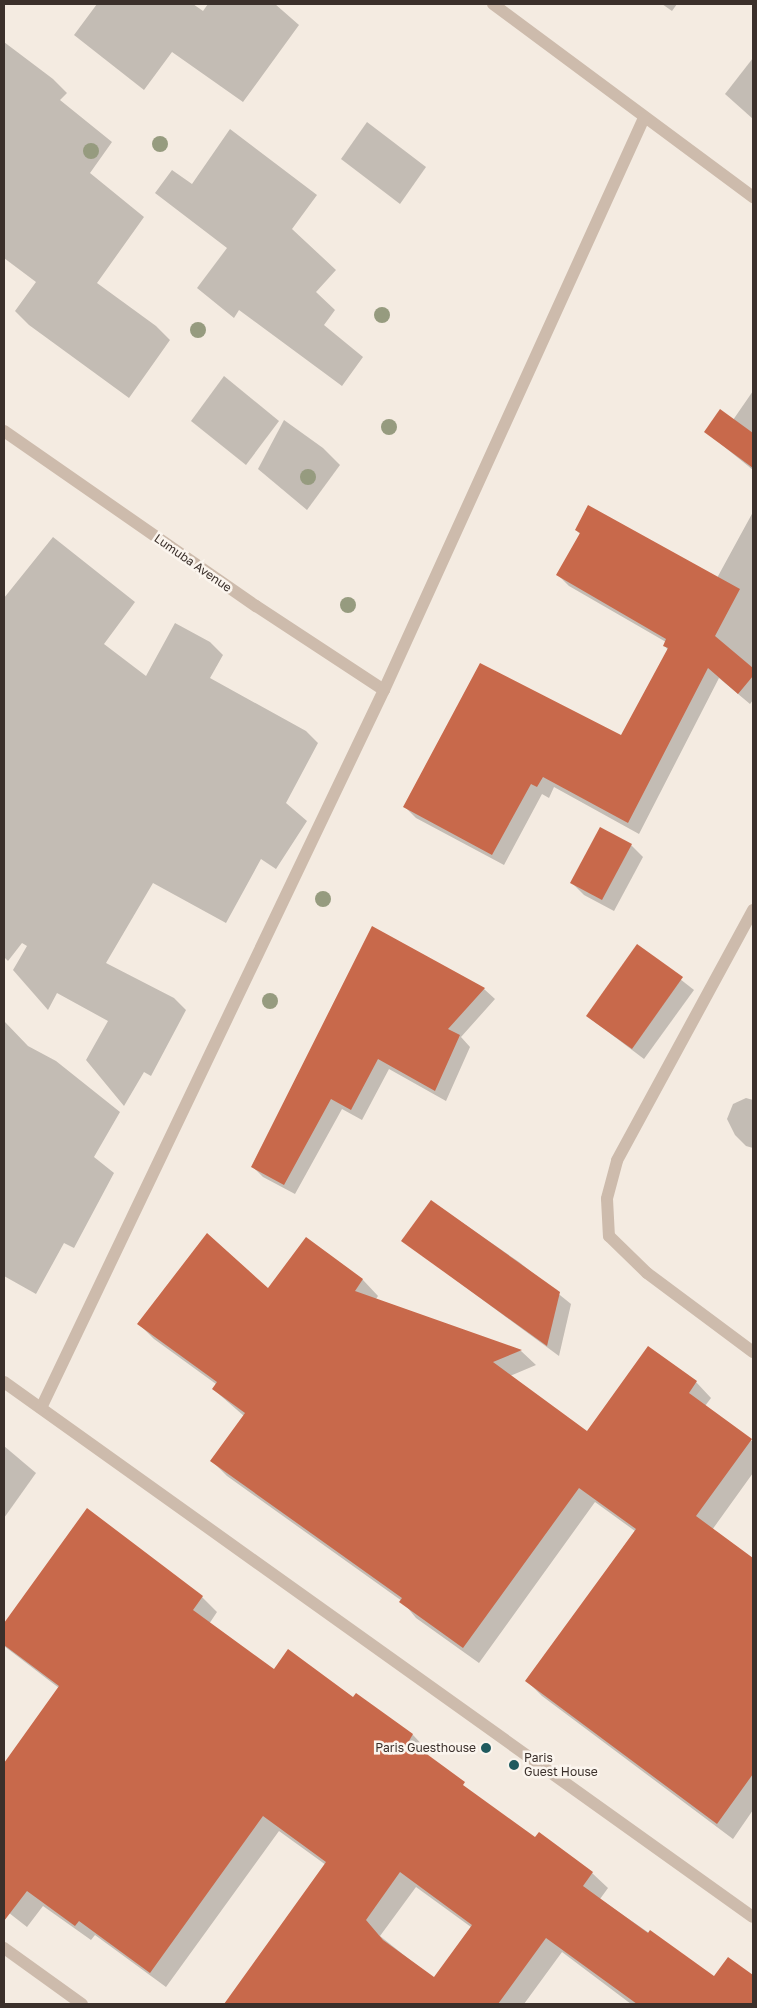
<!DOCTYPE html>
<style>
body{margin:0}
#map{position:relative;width:757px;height:2008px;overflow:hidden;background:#f4ebe1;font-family:"Golos Text",sans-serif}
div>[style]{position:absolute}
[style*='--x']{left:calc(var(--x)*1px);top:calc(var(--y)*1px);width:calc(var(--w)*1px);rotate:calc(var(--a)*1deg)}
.shadow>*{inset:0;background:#0003}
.building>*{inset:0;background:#c8694b}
.minor>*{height:12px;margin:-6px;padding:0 6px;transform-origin:6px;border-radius:6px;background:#cdbbac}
.trees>*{width:16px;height:16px;margin:-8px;border-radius:50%;background:#969b7f}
.dots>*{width:14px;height:14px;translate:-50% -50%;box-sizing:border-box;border:2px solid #fbf5ee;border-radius:50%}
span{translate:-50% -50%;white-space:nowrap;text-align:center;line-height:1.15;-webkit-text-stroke:5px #fbf5ee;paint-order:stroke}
.street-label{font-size:12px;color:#3b302b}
.poi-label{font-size:12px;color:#3b302b}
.right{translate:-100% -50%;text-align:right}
.left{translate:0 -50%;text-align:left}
.frame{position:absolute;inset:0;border:5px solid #3b302b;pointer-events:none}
</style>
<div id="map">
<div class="shadow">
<i style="clip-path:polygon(97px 4px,193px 4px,203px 11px,208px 4px,275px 4px,299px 25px,243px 102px,172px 52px,144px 90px,74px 35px)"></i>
<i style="clip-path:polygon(662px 4px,677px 4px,672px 11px)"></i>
<i style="clip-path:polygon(4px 42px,53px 79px,67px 93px,60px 100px,112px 142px,90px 173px,144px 217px,97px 283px,156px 326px,170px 340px,129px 398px,29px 325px,15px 311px,36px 282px,4px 258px)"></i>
<i style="clip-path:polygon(753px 58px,753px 119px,725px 94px)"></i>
<i style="clip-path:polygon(367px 122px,426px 167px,400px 204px,341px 159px)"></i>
<i style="clip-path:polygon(230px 129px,317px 195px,292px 229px,336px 270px,316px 292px,335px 310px,324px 325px,363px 357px,342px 386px,239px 310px,234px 318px,197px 288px,227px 248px,155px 193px,172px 170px,192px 184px)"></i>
<i style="clip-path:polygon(224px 376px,279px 421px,246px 465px,191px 421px)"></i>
<i style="clip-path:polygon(753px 391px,753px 470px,706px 432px,733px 420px)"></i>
<i style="clip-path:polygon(284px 420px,323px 448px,340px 465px,307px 510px,258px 469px)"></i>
<i style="clip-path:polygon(753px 512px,753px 700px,750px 704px,719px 678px,639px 834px,554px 787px,549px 798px,542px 794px,504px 865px,416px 818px,405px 807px,621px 737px,668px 650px,664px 645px,666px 642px,569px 586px,558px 575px,580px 534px,576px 530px,717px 578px)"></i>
<i style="clip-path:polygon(53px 537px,135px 602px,104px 644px,146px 676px,175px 623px,210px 642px,223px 655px,210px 678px,306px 731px,318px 743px,286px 803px,307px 821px,276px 869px,261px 859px,226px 923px,153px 883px,106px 963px,174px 998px,186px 1010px,151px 1076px,144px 1072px,124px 1106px,86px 1060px,108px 1021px,57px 993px,48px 1010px,13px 970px,27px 946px,22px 943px,8px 961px,4px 957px,4px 598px)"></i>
<i style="clip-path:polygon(631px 845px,643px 857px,614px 911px,584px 895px,572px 883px)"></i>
<i style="clip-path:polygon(373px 928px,484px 989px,495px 999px,461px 1037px,470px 1047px,446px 1101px,389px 1069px,362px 1120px,342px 1109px,295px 1194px,263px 1177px,252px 1166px)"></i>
<i style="clip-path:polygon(638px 946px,694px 990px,644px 1059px,587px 1016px)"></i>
<i style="clip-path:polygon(4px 1021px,28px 1046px,56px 1061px,120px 1112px,94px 1157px,114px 1173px,74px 1248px,64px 1243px,36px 1294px,4px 1276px)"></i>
<i style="clip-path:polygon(746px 1098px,753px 1100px,753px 1148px,746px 1146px,735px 1135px,727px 1119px,733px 1104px)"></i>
<i style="clip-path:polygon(431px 1201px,519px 1262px,571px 1304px,559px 1356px,403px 1241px)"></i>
<i style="clip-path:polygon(306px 1239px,363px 1280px,378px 1296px,376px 1299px,521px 1351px,536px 1365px,510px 1376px,587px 1432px,696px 1382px,711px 1398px,705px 1406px,753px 1442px,753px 1473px,712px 1530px,753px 1559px,753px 1810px,733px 1839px,542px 1696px,527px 1681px,635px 1531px,595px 1502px,479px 1663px,416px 1618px,402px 1601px,227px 1476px,212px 1461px,244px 1416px,213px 1389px,216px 1384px,154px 1339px,139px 1324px,269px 1290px)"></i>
<i style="clip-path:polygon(4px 1446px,36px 1473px,4px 1518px)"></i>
<i style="clip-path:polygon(evenodd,88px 1510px,202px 1597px,217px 1612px,209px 1624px,274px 1670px,353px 1699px,356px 1694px,413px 1735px,428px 1751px,425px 1755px,479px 1799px,535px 1839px,539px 1834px,592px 1873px,608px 1888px,600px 1899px,714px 1978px,728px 1959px,753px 1978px,753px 2004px,631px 2004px,562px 1952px,524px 2004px,226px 2004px,326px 1865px,279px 1831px,166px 1987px,95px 1935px,91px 1940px,43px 1906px,27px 1927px,4px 1909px,4px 1765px,59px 1688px,4px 1646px,4px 1626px,88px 1510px,416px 1887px,471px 1927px,434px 1979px,380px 1936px,416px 1887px)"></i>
</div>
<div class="building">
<i style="clip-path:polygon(720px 409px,753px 433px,753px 468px,704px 432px)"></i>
<i style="clip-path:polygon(588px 505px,740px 589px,715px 636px,753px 668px,753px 676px,738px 694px,708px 668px,628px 823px,543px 777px,537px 787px,531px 784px,492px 855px,403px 807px,480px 663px,621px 735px,668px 648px,663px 646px,666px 639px,556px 575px,580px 533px,575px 530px)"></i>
<i style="clip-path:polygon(600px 827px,632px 844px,602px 900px,570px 883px)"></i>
<i style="clip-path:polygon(372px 926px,485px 988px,448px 1029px,460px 1035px,435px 1091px,378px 1059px,351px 1110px,331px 1099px,284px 1185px,251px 1167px)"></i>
<i style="clip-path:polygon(637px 944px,683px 977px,632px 1049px,586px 1016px)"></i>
<i style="clip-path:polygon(431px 1200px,560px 1292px,547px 1346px,401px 1241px)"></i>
<i style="clip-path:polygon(207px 1233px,268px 1288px,306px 1237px,363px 1279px,355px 1291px,522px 1350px,493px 1362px,587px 1431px,648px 1346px,697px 1381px,689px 1393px,752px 1439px,696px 1516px,753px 1558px,753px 1774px,717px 1824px,525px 1681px,636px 1529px,579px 1488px,463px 1648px,399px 1602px,402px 1598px,210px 1461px,245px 1413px,212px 1389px,217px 1382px,137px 1324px)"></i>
<i style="clip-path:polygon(evenodd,87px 1508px,203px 1596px,193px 1610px,274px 1669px,288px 1649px,353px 1697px,356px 1693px,413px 1734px,409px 1741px,465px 1782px,463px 1785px,535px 1837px,539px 1832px,593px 1872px,583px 1886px,648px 1933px,650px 1930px,714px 1976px,728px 1957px,753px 1975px,753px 2004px,637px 2004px,546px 1938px,498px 2004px,224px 2004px,326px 1862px,263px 1816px,150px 1973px,79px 1921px,75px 1926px,27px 1891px,4px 1921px,4px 1763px,59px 1686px,4px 1645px,4px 1623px,87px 1508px,400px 1872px,472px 1925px,434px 1977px,383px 1940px,366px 1920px,400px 1872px)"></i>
</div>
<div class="minor">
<i style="--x:493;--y:4;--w:324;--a:36.6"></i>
<i style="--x:4;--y:431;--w:307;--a:34.8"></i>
<i style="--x:256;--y:606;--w:153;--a:33.3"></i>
<i style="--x:753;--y:910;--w:285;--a:118.5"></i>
<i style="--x:617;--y:1161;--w:39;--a:105"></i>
<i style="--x:607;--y:1199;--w:37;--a:87"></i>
<i style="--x:609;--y:1236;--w:53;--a:44.2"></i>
<i style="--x:647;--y:1273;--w:132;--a:36.7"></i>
<i style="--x:4;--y:1382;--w:920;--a:35.54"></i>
<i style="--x:41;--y:1408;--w:796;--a:-64.47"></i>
<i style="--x:384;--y:690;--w:628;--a:-65.56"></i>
<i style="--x:4;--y:1948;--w:96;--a:35.7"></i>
</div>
<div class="trees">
<i style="left:160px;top:144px"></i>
<i style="left:91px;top:151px"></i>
<i style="left:382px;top:315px"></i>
<i style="left:198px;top:330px"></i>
<i style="left:389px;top:427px"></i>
<i style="left:308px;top:477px"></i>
<i style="left:348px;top:605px"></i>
<i style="left:323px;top:899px"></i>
<i style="left:270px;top:1001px"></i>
</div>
<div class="dots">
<i style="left:486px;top:1748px;background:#1f5a5e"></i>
<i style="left:514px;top:1765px;background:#1f5a5e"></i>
</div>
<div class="street-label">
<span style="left:193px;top:563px;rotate:35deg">Lumuba Avenue</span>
</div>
<div class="poi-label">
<span class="right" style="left:476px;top:1748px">Paris Guesthouse</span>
<span class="left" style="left:524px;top:1765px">Paris<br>Guest House</span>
</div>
<div class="frame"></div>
</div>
